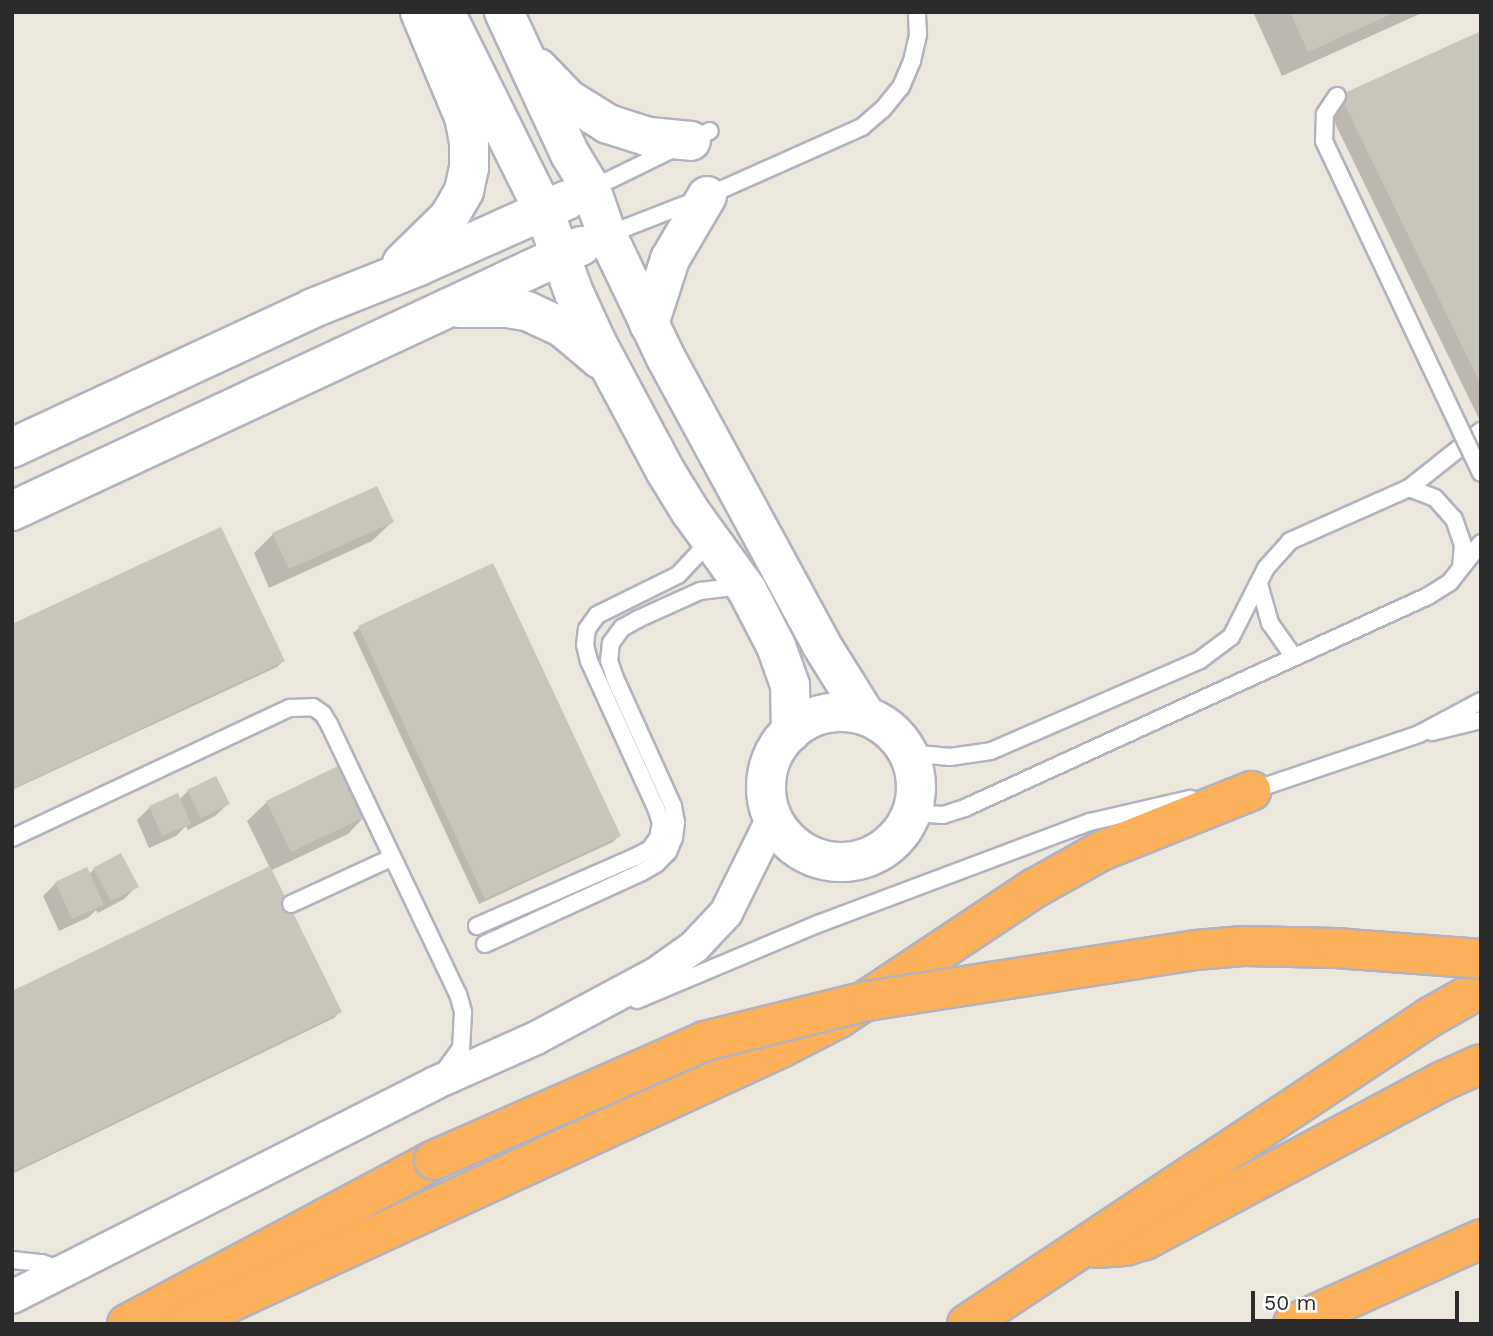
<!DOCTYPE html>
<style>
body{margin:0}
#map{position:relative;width:1493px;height:1336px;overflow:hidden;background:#ece7dd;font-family:"Work Sans",sans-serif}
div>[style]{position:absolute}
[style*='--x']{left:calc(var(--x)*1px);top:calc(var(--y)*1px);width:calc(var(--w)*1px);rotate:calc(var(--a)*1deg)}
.shadow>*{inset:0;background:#0003}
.building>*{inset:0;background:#c8c5bb}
.roads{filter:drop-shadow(2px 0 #b1b2be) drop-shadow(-2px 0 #b1b2be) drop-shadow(0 2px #b1b2be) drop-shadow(0 -2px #b1b2be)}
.service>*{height:16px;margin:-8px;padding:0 8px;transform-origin:8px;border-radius:8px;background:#fff}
.minor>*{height:32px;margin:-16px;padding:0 16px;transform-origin:16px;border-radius:16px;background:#fff}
.secondary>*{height:38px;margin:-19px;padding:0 19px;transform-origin:19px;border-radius:19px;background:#fff}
.secondary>.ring{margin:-19px;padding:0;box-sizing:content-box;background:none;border:38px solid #fff;border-radius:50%}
.motorway>*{height:38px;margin:-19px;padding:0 19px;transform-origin:19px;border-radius:19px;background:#fbb059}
.bridges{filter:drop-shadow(2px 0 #b1b2be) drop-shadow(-2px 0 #b1b2be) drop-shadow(0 2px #b1b2be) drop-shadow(0 -2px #b1b2be)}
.service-bridge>*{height:16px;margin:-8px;padding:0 8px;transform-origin:8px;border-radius:8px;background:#fff}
.motorway-bridge>*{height:38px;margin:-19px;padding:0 19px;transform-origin:19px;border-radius:19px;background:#fbb059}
span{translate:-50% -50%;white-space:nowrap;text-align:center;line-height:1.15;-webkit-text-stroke:6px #fff;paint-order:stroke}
.frame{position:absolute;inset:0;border:14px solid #2b2b2b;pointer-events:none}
.scale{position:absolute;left:1251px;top:1291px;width:208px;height:32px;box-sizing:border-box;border:4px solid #2b2b2b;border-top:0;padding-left:9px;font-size:21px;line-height:24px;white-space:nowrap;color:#2b2b2b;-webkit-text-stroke:5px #fff;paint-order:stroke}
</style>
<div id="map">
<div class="shadow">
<i style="clip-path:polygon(1253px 12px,1424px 12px,1282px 76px)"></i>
<i style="clip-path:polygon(1481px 33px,1481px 423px,1328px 109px,1341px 97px)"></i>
<i style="clip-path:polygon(392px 522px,372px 541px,269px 588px,254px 553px,273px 534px)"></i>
<i style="clip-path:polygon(492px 566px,619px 836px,613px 842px,479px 904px,353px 633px,359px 628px)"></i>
<i style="clip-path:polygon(12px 626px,283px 661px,277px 667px,12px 790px)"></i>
<i style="clip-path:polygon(188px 791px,228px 804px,215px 816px,188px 830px,186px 826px,176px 836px,149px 848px,137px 820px,150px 807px,179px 800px)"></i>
<i style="clip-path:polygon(267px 802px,367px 814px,348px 834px,270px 871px,340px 1012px,334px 1018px,12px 1174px,12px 993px,270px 868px,247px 821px)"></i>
<i style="clip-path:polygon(94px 869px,137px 886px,124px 899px,98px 913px,96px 910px,89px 917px,59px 931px,43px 896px,56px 883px,88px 875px)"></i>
</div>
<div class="building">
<i style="clip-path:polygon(1290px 12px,1396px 12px,1308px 52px)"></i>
<i style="clip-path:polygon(1481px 31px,1481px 385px,1340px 95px)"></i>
<i style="clip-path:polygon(377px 486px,394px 522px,289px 569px,272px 533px)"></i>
<i style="clip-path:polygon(221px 527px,285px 661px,14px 788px,12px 624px)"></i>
<i style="clip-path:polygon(493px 563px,621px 836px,485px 899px,358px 626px)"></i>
<i style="clip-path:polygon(344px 763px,369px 815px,291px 852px,266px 801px)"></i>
<i style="clip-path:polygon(216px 776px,230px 804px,201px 818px,187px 790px)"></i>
<i style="clip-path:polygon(178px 793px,191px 824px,162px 836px,149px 806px)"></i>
<i style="clip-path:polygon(121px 853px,139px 887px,111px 901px,93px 868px)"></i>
<i style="clip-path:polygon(270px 866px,342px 1012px,12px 1172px,12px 991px)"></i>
<i style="clip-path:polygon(87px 867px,104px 905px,72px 919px,55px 882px)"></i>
</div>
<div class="roads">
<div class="service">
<i style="--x:591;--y:189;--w:132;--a:-26"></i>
<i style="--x:607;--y:235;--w:107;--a:-21.3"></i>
<i style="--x:707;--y:196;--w:170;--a:-24"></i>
<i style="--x:862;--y:127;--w:28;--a:-41"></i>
<i style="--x:883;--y:109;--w:28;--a:-51"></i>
<i style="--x:901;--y:87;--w:28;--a:-67"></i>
<i style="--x:912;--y:61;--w:28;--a:-77"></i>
<i style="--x:918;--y:34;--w:22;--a:-93"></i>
<i style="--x:1409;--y:488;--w:28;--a:21"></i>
<i style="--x:1435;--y:498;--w:28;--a:48"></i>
<i style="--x:1454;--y:519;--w:28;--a:71"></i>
<i style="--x:1463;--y:545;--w:22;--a:95"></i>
<i style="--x:1259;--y:584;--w:41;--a:74.2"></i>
<i style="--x:1270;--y:623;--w:42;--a:54.8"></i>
<i style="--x:1432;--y:732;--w:50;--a:-13.8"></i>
<i style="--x:909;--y:753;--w:41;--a:5.6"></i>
<i style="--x:950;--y:757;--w:41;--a:-8.3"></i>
<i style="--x:991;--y:751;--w:228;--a:-23.5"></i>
<i style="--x:1200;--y:660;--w:39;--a:-37"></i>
<i style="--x:1231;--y:637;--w:77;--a:-63.1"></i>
<i style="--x:1266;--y:568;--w:36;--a:-48"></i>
<i style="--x:1290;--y:541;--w:130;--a:-24"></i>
<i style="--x:1409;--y:488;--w:92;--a:-38.4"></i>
<i style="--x:1251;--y:791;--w:177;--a:-18.7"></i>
<i style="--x:1419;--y:734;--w:70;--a:-28"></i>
<i style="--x:913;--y:813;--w:30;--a:4"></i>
<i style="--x:943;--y:815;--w:25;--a:-18"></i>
<i style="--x:967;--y:807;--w:507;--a:-24.59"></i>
<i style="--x:1428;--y:596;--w:26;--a:-32"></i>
<i style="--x:1450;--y:582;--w:50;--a:-51.5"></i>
<i style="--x:12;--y:838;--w:307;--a:-25.1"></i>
<i style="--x:290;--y:708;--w:23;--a:-2"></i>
<i style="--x:313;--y:707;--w:12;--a:35"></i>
<i style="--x:323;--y:714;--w:12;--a:59"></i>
<i style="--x:329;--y:724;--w:299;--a:64.5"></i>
<i style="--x:458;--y:994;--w:19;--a:74"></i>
<i style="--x:463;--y:1012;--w:36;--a:93"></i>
<i style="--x:461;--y:1048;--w:31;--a:126"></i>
<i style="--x:291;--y:904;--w:110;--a:-24.7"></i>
<i style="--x:477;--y:926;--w:172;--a:-23.6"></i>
<i style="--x:635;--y:857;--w:16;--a:-27"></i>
<i style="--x:649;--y:850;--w:15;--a:-53"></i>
<i style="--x:658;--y:838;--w:15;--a:-79"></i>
<i style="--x:661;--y:823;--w:16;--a:-108"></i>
<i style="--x:656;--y:808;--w:162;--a:-114.5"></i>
<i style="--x:589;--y:661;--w:16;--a:-104"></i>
<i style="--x:585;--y:645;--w:16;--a:-83"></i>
<i style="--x:587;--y:629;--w:17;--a:-54"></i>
<i style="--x:597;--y:615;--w:90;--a:-26.3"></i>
<i style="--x:678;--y:575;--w:48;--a:-46.7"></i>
<i style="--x:485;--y:944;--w:173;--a:-24.6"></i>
<i style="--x:642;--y:872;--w:16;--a:-30"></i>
<i style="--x:656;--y:864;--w:17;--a:-45"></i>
<i style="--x:668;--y:852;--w:15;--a:-67"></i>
<i style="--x:674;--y:838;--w:16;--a:-83"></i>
<i style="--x:676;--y:822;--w:16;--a:-101"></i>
<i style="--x:673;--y:806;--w:141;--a:-114.4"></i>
<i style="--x:615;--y:678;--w:18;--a:-109"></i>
<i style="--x:609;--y:661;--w:18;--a:-84"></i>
<i style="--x:611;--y:643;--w:19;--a:-54"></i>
<i style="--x:622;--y:628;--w:18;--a:-29"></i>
<i style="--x:638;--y:619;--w:68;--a:-24.3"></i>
<i style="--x:700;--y:591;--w:39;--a:-7"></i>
<i style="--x:637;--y:1000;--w:196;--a:-22.8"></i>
<i style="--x:818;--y:924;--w:290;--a:-20.6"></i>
<i style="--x:1090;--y:822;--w:103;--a:-13"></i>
<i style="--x:12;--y:1260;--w:30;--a:6"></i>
<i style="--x:42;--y:1263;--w:20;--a:20"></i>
</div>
<div class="minor">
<i style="--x:12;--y:1297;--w:474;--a:-26.8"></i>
<i style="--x:435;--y:1083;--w:111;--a:-24"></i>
<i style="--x:536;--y:1038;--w:136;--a:-28.1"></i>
<i style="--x:656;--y:974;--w:47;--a:-35.4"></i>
<i style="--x:694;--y:947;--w:47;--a:-46.7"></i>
<i style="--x:726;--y:913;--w:106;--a:-63.7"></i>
</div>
<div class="secondary">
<i style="--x:445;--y:12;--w:222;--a:63.6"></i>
<i style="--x:544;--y:211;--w:87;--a:69.9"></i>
<i style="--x:574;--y:293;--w:55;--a:65.3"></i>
<i style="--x:597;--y:343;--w:146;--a:61.9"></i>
<i style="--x:666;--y:472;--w:46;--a:58.4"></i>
<i style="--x:690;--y:511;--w:97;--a:54.2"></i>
<i style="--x:747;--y:590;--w:63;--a:62.6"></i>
<i style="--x:776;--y:646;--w:41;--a:70.3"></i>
<i style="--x:790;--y:685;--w:47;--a:88.8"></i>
<i style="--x:504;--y:12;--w:157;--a:65.1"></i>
<i style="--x:570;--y:154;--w:41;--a:59"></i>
<i style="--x:591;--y:189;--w:49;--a:70.8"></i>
<i style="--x:607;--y:235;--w:136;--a:64.4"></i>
<i style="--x:666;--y:358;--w:325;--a:61.5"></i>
<i style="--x:821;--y:644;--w:85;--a:58"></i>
<i style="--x:538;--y:68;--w:43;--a:45.9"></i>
<i style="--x:568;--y:99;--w:47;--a:32"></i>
<i style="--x:608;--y:124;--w:43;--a:17.6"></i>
<i style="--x:649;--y:137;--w:42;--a:5.4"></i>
<i style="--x:402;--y:263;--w:66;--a:-44.4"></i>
<i style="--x:449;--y:217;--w:30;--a:-60"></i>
<i style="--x:464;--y:191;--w:24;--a:-78"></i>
<i style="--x:469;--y:168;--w:26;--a:-90"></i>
<i style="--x:469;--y:142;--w:25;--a:-101"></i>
<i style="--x:464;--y:117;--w:114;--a:-112.7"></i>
<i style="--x:459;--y:308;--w:48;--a:0"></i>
<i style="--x:507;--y:308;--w:20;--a:9"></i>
<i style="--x:527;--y:311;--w:40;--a:25"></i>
<i style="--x:563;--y:328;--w:48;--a:40"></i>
<i style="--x:649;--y:324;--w:68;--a:-72.1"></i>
<i style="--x:670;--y:259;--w:73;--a:-59.6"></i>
<i style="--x:12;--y:448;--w:332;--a:-24.9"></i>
<i style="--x:313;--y:308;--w:114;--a:-21.6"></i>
<i style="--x:419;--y:266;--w:162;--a:-24"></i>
<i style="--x:12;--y:511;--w:628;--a:-24.97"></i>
<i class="ring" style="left:766px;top:712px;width:112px;height:112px"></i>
</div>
<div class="motorway">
<i style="--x:1097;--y:1248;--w:28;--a:-4"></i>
<i style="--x:1125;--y:1246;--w:21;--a:-17"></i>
<i style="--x:1145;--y:1240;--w:340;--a:-28.1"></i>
<i style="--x:1445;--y:1080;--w:39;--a:-24"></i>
<i style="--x:127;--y:1324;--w:348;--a:-28.1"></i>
<i style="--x:183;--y:1324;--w:659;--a:-24.78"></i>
<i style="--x:781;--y:1048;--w:65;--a:-27.3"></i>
<i style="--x:839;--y:1018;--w:235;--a:-33.6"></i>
<i style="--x:1035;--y:888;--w:76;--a:-29.3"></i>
<i style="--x:1101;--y:851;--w:162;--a:-21.8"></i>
<i style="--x:967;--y:1324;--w:556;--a:-33.55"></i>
<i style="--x:1430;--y:1017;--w:59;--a:-29.6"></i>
<i style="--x:1293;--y:1324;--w:206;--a:-24.3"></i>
</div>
</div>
<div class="bridges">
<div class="service-bridge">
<i style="--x:1337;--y:96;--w:22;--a:124"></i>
<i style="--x:1325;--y:114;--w:27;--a:92"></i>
<i style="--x:1324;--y:141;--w:367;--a:64.7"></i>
</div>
<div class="motorway-bridge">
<i style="--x:434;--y:1160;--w:296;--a:-23.7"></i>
<i style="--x:705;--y:1041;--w:167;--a:-13.9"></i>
<i style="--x:867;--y:1001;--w:333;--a:-8.8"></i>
<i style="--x:1196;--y:950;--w:47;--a:-4.9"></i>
<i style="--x:1243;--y:946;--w:93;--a:1.2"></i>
<i style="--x:1336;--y:948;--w:145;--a:4.3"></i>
</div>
</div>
<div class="frame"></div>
<div class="scale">50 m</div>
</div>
